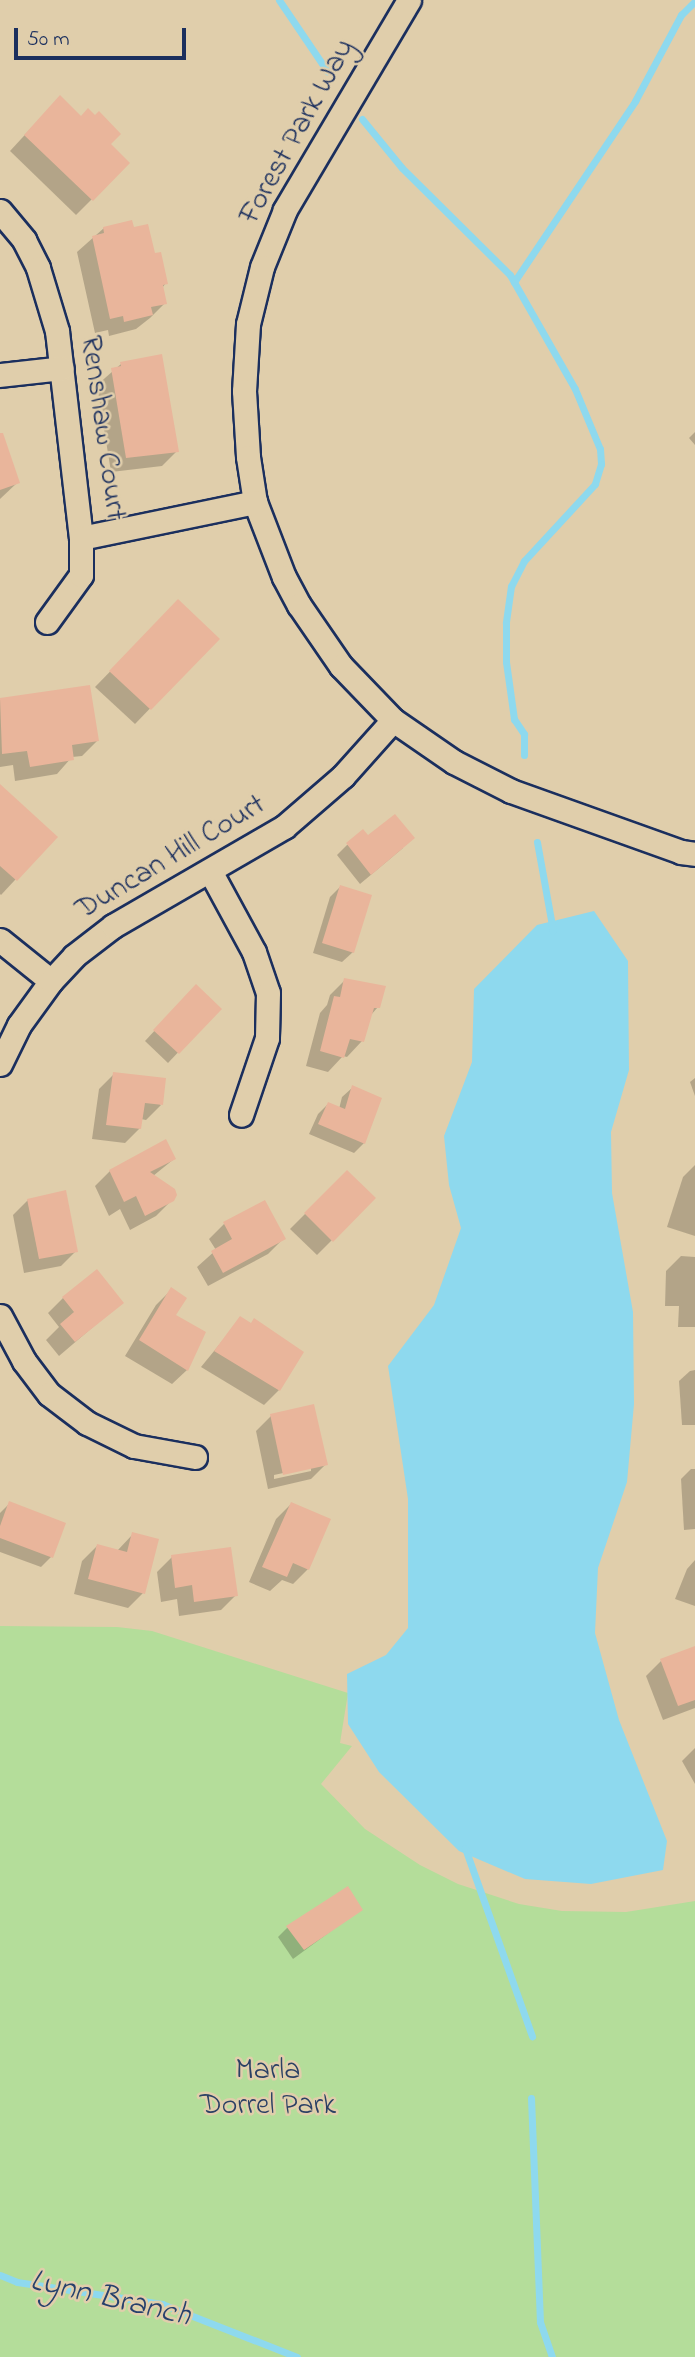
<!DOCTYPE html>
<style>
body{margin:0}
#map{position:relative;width:695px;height:2357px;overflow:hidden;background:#e0ceab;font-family:"Indie Flower",sans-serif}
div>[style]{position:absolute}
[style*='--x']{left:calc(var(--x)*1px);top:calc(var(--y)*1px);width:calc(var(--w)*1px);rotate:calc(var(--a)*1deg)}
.green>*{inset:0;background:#b4dd9a}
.water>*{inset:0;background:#8ed9ee}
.shadow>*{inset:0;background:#0003}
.stream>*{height:7px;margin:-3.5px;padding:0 3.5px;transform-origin:3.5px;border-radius:3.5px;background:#8ed9ee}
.building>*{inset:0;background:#e9b59b}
.roads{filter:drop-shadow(2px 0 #1b2f5e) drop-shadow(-2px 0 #1b2f5e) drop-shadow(0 2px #1b2f5e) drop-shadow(0 -2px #1b2f5e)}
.minor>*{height:23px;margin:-11.5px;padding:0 11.5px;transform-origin:11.5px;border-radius:11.5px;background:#e0ceab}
span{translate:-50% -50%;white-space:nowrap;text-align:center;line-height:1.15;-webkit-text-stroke:5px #e0ceab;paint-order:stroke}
.street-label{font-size:30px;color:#1b2f5e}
.park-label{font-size:30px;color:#2a4064}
.water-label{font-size:32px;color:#26406c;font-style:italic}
.scale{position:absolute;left:14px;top:28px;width:172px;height:32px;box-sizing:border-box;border:4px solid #1b2f5e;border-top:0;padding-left:9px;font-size:21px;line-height:24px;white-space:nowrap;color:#1b2f5e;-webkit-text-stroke:5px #e0ceab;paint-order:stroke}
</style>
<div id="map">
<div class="green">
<i style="clip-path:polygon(0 1626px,117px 1627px,152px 1631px,348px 1693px,340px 1743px,352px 1746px,321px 1784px,365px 1829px,420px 1865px,458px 1884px,519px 1904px,562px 1911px,626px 1912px,695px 1901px,695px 2357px,0 2357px)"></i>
</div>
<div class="water">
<i style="clip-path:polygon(594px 911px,628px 961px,629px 1070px,611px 1132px,612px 1193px,633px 1312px,634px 1404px,627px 1482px,598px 1568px,595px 1633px,619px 1720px,667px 1841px,663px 1870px,591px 1884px,525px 1879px,459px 1851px,379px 1772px,348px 1724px,347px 1674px,386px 1655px,408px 1628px,408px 1499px,388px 1366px,434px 1305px,461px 1228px,449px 1185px,444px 1136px,472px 1062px,474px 989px,537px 925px)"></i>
</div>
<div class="shadow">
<i style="clip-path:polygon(46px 112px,109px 144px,128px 163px,76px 215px,10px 151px)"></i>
<i style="clip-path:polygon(104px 228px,133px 229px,166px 283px,162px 288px,165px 303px,150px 318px,136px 329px,109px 336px,108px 330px,95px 333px,77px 252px)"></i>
<i style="clip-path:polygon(121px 364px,177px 451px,162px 466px,111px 472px,97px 385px)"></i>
<i style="clip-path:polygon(695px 432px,695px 445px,689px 438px)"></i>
<i style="clip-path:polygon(0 440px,18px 482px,0 499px)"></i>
<i style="clip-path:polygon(178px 602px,217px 639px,135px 724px,95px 687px)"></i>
<i style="clip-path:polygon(89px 687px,97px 741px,82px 756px,72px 757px,57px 774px,15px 781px,13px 765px,0 767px,0 700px)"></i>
<i style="clip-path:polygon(0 786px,55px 837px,1px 895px,0 894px)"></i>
<i style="clip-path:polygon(368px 837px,403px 848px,360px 884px,337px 855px,347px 845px)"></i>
<i style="clip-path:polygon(340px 887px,353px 952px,342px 962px,313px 953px,330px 897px)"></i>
<i style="clip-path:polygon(345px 980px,378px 1007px,370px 1016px,362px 1041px,347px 1057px,343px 1056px,328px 1072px,306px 1066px,320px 1013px,327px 1005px,330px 995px)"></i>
<i style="clip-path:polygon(186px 997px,219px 1009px,168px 1063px,145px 1041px)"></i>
<i style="clip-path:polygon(114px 1074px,161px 1105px,146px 1120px,141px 1119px,140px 1128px,125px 1143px,92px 1139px,99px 1089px)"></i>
<i style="clip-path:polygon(695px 1078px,695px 1096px,690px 1082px)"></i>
<i style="clip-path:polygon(352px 1088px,364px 1143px,354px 1153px,309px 1134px,318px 1114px,328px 1104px,339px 1109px,342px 1097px)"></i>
<i style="clip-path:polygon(174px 1159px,153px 1176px,172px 1200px,156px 1216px,130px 1230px,120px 1209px,109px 1216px,95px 1186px,110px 1171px)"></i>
<i style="clip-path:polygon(695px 1165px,695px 1236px,667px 1227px,683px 1177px)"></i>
<i style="clip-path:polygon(347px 1172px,374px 1198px,317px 1255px,290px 1229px)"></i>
<i style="clip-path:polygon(28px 1200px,76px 1251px,61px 1266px,24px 1273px,13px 1215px)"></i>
<i style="clip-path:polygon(224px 1224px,283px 1239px,268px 1254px,208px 1286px,197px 1267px,216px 1250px,209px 1239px)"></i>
<i style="clip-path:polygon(681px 1256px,695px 1257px,695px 1327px,678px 1327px,679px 1306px,665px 1306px,666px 1271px)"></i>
<i style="clip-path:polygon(171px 1290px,173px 1315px,187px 1370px,172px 1384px,125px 1356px,156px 1305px)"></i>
<i style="clip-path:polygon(63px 1298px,121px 1303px,59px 1356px,46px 1340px,59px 1327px,48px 1313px)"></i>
<i style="clip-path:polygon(241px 1318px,302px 1353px,279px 1390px,264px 1405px,201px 1367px)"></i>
<i style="clip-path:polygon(695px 1370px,695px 1425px,682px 1425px,679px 1381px,690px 1371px)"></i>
<i style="clip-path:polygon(evenodd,271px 1416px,326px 1464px,311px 1479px,268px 1489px,256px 1431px,271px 1416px,311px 1467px,311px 1471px,274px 1479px,274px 1475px,311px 1467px)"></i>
<i style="clip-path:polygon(691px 1469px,695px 1469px,695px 1529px,684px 1530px,681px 1479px)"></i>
<i style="clip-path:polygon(10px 1503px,64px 1524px,51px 1557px,41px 1567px,0 1552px,0 1513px)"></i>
<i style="clip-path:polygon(291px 1504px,308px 1569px,293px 1584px,282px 1580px,270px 1591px,249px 1582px,276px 1519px)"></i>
<i style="clip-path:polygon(133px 1534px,143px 1593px,128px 1608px,74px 1594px,82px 1561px,97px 1546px,117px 1551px)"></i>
<i style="clip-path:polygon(172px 1557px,236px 1595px,221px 1610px,179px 1616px,177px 1599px,161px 1602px,157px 1572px)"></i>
<i style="clip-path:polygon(695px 1560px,695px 1606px,675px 1599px,687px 1569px)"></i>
<i style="clip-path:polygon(695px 1648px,695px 1708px,663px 1720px,646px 1676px,661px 1661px)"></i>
<i style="clip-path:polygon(695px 1748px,695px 1784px,682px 1761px)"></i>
<i style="clip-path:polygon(361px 1909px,293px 1959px,278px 1937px,288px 1927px)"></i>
</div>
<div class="stream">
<i style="--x:279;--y:0;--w:86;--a:55.9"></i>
<i style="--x:362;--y:119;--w:63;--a:50.8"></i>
<i style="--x:402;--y:168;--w:152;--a:44.7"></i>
<i style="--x:510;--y:275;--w:131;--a:60.3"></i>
<i style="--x:575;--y:389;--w:65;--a:67.4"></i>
<i style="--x:600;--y:449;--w:15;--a:86"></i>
<i style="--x:601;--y:464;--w:21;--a:107"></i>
<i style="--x:595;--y:484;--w:105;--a:132.7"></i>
<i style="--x:524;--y:561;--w:28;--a:117"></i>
<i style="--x:511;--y:586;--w:37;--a:98"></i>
<i style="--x:506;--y:623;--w:39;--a:90"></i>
<i style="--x:506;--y:662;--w:58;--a:82"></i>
<i style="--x:514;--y:719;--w:18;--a:56"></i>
<i style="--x:524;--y:734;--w:21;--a:90"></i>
<i style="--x:514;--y:282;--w:218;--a:-56.2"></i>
<i style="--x:635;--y:101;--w:98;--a:-61.9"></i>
<i style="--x:681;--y:15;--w:20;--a:-45"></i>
<i style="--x:537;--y:842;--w:90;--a:79.8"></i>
<i style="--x:465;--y:1848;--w:200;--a:70.4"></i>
<i style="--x:531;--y:2098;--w:224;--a:87.7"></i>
<i style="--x:540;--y:2322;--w:37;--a:71"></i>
<i style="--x:0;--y:2275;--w:18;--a:22"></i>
<i style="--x:17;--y:2282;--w:147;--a:8.6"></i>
<i style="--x:162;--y:2304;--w:145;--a:21.4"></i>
</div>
<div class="building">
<i style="clip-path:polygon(60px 95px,81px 116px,88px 108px,95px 115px,99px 111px,121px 134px,111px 144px,130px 163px,93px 201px,24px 135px)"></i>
<i style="clip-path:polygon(132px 220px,134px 227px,148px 224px,155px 253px,161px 252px,168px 284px,163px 285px,167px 304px,151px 307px,153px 315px,124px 322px,123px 316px,110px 319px,92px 236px,104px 233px,103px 227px)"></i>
<i style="clip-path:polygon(162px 354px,179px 452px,126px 458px,111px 368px,121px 366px,120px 362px)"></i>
<i style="clip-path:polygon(0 433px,3px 433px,20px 483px,0 490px)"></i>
<i style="clip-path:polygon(178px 599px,220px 639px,151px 710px,109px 671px)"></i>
<i style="clip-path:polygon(90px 685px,99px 741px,72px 745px,74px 760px,30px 767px,27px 751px,2px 754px,0 698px)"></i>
<i style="clip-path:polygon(0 784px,58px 837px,17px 881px,0 866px)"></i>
<i style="clip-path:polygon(395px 814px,415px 838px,371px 875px,346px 843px,363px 829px,368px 835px)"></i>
<i style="clip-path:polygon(340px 885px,372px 895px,354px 953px,322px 943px)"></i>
<i style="clip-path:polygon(344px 978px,386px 986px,380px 1008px,374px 1008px,364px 1042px,350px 1039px,344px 1058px,320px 1051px,334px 996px,340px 997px)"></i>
<i style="clip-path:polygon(196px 984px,222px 1009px,179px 1054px,153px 1030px)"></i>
<i style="clip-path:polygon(113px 1072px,166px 1078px,163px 1105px,145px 1103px,141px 1129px,106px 1125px)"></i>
<i style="clip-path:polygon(352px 1085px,382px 1098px,365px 1144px,318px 1124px,328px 1102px,345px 1109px)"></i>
<i style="clip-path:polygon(166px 1139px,176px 1159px,150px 1172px,175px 1189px,177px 1195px,174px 1201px,145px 1216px,136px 1196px,124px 1202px,109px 1170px)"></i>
<i style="clip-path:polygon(347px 1170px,376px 1198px,333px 1242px,304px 1213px)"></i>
<i style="clip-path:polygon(66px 1190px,78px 1252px,39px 1259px,27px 1199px)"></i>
<i style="clip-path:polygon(265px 1200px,286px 1239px,223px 1273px,211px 1251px,232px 1239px,223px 1222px)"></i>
<i style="clip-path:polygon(97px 1269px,124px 1303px,75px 1342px,60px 1324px,74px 1312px,62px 1297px)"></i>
<i style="clip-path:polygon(171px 1287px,187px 1298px,176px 1315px,206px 1332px,188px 1371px,139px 1340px)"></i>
<i style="clip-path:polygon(240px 1316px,251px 1323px,254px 1318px,304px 1352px,280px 1391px,214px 1351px)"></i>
<i style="clip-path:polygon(314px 1404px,328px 1465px,283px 1475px,270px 1414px)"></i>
<i style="clip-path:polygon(9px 1501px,66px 1523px,53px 1558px,0 1538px,0 1526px)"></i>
<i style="clip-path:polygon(291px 1502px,331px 1519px,309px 1570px,293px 1563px,287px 1577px,262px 1567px)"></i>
<i style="clip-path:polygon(132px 1532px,159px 1539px,145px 1594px,88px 1579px,97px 1544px,127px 1552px)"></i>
<i style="clip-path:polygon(231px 1547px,238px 1596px,194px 1602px,192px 1585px,175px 1588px,171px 1555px)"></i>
<i style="clip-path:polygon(695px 1646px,695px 1700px,678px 1706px,660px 1659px)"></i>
<i style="clip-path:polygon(348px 1886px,363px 1910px,304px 1950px,286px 1926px)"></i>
</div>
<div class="roads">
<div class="minor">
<i style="--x:409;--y:0;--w:244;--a:120.6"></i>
<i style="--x:285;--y:210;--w:61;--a:112"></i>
<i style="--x:262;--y:267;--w:59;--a:103.8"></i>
<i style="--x:248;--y:324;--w:67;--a:93.4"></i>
<i style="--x:244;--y:391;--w:66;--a:86.5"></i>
<i style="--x:248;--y:457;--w:46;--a:81.2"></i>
<i style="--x:255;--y:502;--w:80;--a:68.9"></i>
<i style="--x:284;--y:577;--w:32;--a:62"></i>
<i style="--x:299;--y:605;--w:74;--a:55.5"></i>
<i style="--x:341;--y:666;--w:75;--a:46.1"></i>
<i style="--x:393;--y:720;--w:74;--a:34.5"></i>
<i style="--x:454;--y:762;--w:64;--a:27"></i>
<i style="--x:511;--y:791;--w:181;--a:19.7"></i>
<i style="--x:681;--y:852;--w:14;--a:8"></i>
<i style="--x:0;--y:211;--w:38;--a:50"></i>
<i style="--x:24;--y:240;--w:31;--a:63"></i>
<i style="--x:38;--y:268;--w:66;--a:73.2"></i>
<i style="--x:57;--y:331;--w:208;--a:83.4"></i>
<i style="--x:81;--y:538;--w:178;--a:-11.7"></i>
<i style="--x:0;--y:375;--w:62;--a:-6.4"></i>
<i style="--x:47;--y:622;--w:58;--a:-54.1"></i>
<i style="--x:81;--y:575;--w:37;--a:-90"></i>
<i style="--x:210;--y:871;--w:92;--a:61.5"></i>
<i style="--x:254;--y:952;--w:43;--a:71.1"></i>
<i style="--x:268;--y:993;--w:45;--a:91.3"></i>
<i style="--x:267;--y:1038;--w:81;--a:108.7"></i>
<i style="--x:0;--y:940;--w:65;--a:38.8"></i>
<i style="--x:0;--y:1064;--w:43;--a:-64"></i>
<i style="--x:19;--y:1025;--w:54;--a:-54"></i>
<i style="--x:51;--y:981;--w:34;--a:-47"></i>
<i style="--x:74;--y:956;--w:49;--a:-37.6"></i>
<i style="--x:113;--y:926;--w:198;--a:-30.1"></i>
<i style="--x:284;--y:827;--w:78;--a:-40.8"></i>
<i style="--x:343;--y:776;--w:75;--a:-48.2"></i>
<i style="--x:0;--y:1316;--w:51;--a:61.9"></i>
<i style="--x:24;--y:1361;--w:41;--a:52.9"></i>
<i style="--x:49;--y:1394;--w:48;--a:37.3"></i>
<i style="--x:87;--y:1423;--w:52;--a:26.1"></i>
<i style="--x:134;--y:1446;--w:62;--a:10.2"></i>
</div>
</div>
<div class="street-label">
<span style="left:298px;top:132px;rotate:-61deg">Forest Park Way</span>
<span style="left:102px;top:428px;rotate:82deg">Renshaw Court</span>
<span style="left:171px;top:858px;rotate:-31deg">Duncan Hill Court</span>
</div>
<div class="park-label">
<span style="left:268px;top:2088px">Marla<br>Dorrel Park</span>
</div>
<div class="water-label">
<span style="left:110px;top:2300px;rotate:13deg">Lynn Branch</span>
</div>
<div class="scale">50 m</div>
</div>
